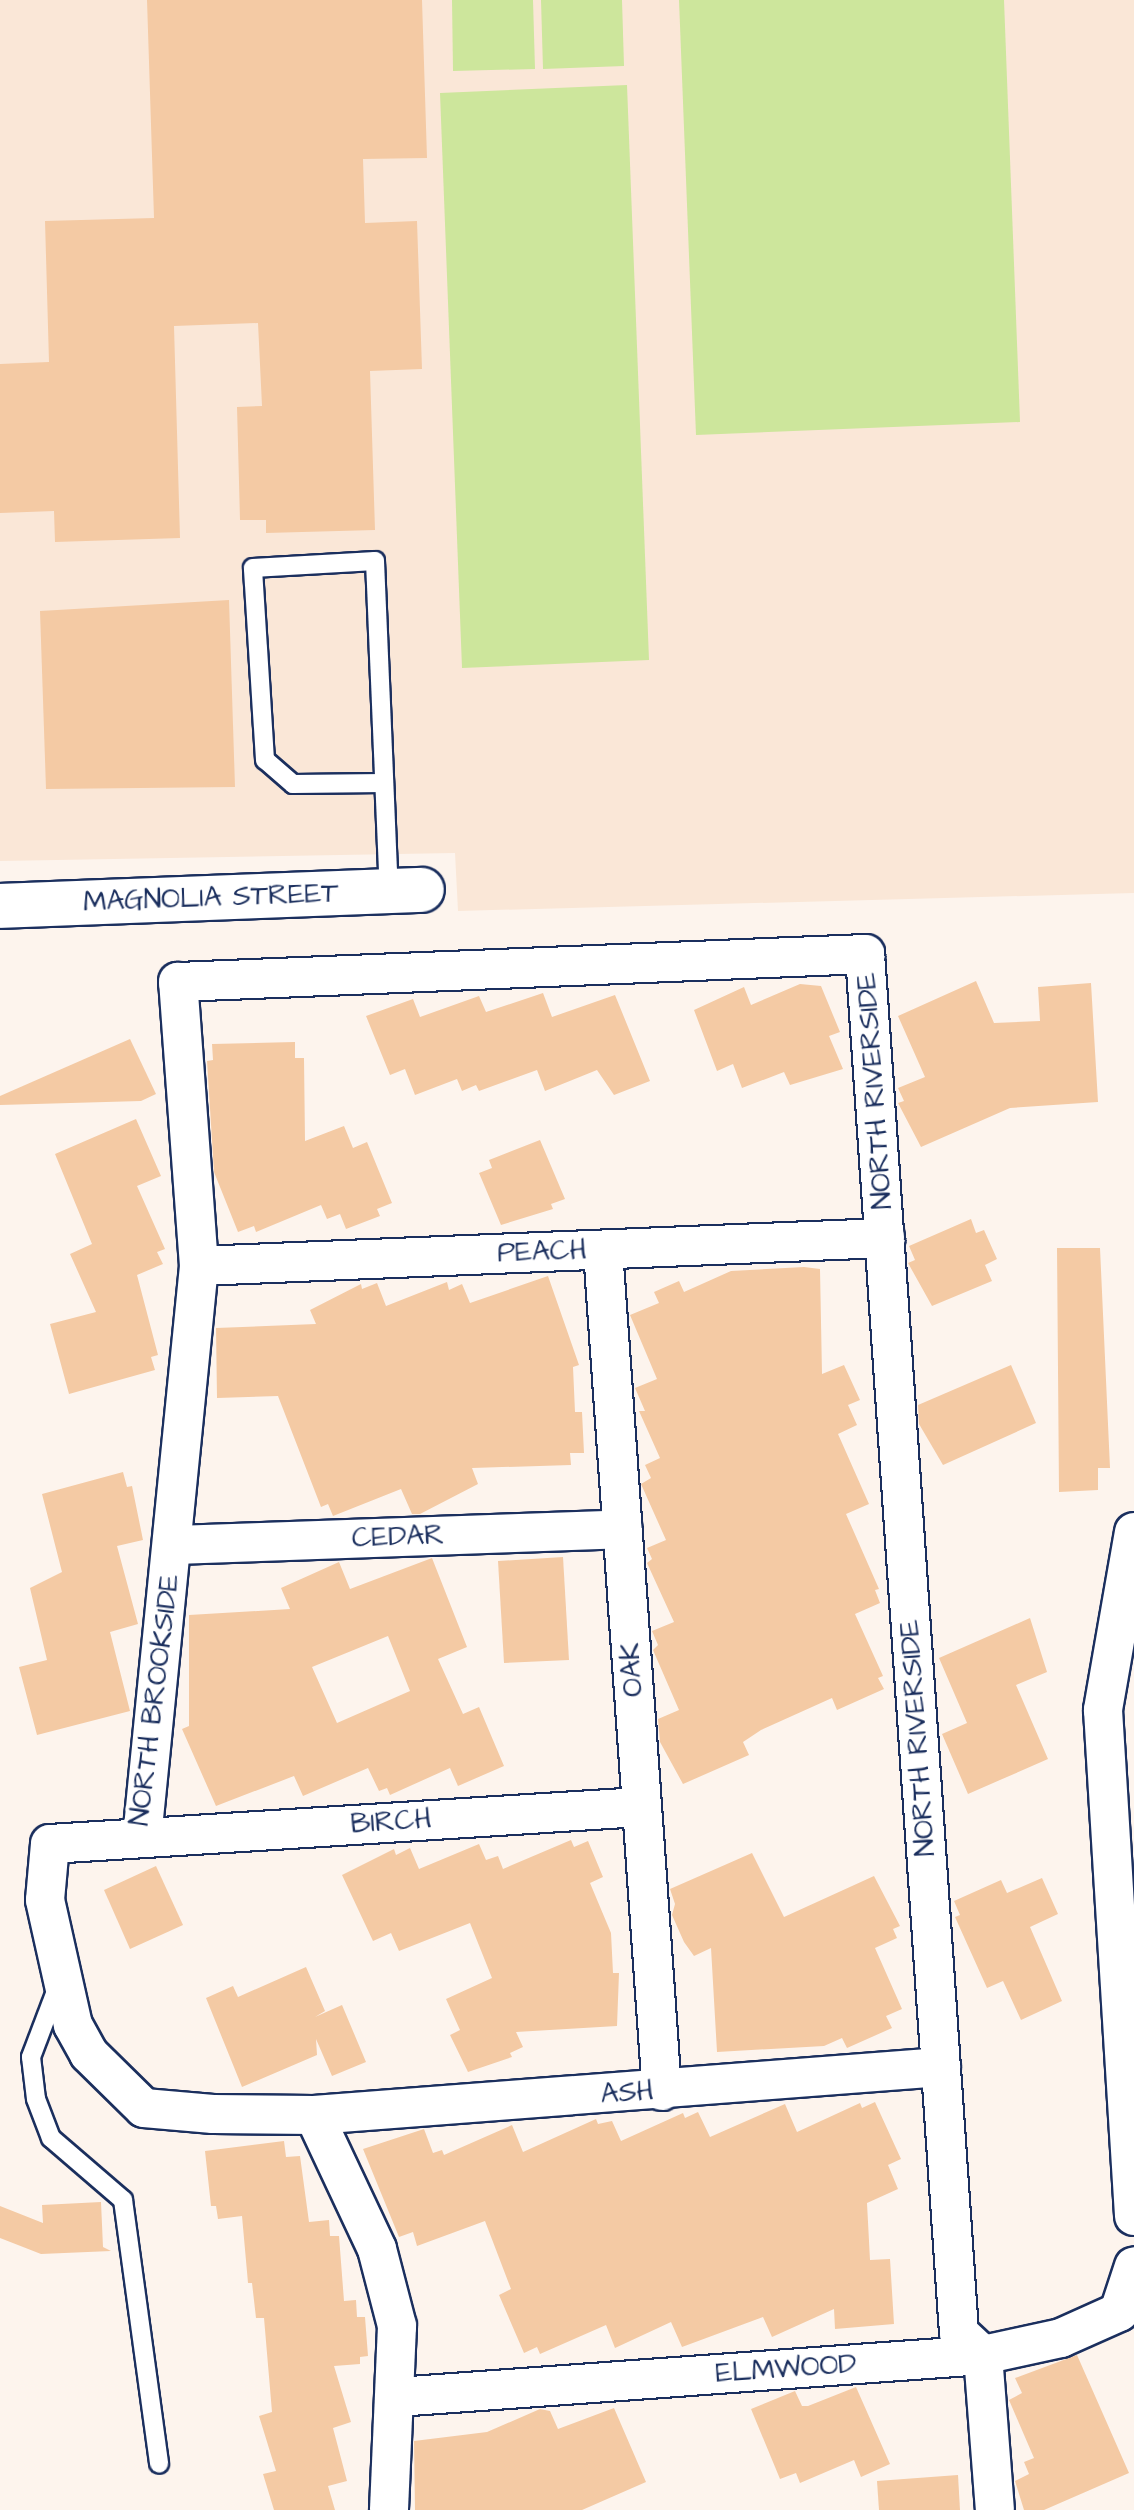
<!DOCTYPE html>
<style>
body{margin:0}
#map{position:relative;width:1134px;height:2510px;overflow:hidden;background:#fdf4ed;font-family:"Architects Daughter",sans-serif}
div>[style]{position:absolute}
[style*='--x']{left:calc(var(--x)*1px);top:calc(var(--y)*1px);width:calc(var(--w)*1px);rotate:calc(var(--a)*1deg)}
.built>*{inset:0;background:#fae7d7}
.green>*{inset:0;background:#cde69c}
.building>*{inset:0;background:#f4caa4}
.roads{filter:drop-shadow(2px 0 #1b2f5e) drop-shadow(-2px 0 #1b2f5e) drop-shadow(0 2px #1b2f5e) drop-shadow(0 -2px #1b2f5e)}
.lane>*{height:18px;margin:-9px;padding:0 9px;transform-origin:9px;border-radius:9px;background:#fff}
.street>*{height:38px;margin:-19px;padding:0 19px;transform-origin:19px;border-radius:19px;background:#fff}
.secondary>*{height:44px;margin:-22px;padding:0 22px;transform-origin:22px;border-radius:22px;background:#fff}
span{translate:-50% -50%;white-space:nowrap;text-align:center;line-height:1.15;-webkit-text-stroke:7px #fff;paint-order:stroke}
.street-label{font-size:28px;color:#1b2f5e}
</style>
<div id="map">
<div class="built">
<i style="clip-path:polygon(0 0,1134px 0,1134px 893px,458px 911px,455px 853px,0 861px)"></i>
</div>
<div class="green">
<i style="clip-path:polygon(452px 0,533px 0,535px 69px,453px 71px)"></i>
<i style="clip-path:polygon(541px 0,622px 0,624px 66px,543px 69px)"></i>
<i style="clip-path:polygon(679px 0,1004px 0,1020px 422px,696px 435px)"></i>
<i style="clip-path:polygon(627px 85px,649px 660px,462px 668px,440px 93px)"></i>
</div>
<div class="building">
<i style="clip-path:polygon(147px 0,422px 0,427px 158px,363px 159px,365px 223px,417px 221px,422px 369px,370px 371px,375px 530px,266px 533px,266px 520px,240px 520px,237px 407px,262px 406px,258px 323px,174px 326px,180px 538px,55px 542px,54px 511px,0 513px,0 364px,49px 362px,45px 221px,154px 218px)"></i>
<i style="clip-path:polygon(229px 600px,235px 787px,46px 789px,40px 611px)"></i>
<i style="clip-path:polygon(976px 981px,994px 1023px,1040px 1021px,1038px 987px,1091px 983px,1098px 1102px,1010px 1108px,921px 1147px,898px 1103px,904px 1101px,898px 1088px,925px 1077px,898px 1016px)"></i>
<i style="clip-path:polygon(800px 984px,821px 986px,840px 1032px,829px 1036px,843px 1069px,790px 1085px,784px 1072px,742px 1088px,733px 1064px,717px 1071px,694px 1010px,744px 987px,751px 1005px)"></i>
<i style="clip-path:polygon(543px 993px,552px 1017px,615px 995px,650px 1081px,614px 1095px,597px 1070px,545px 1091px,537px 1070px,479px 1091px,476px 1085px,462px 1091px,457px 1079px,415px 1095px,405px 1069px,390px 1075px,366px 1016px,413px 999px,420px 1017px,479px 996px,486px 1012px)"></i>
<i style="clip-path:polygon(130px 1039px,156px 1094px,141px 1101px,0 1105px,0 1096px)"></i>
<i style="clip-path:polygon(295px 1042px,295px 1058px,304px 1058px,305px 1141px,344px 1126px,353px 1148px,367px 1142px,392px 1203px,377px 1209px,380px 1216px,346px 1229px,340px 1214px,327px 1219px,321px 1205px,256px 1232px,254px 1226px,238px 1232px,214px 1172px,207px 1061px,213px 1060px,212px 1044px)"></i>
<i style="clip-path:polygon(136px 1119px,161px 1176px,137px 1186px,165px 1249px,157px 1252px,163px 1264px,137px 1275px,158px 1355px,151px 1357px,155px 1370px,69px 1394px,50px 1324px,96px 1312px,70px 1254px,92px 1244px,55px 1154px)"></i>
<i style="clip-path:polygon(540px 1140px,565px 1199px,551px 1204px,553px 1209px,501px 1225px,479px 1173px,492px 1168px,489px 1160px)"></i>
<i style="clip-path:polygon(971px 1219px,976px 1233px,984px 1230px,997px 1259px,985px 1265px,992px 1281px,932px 1306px,908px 1263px,915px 1260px,909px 1246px)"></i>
<i style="clip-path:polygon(1057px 1248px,1100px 1248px,1110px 1468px,1098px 1468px,1098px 1490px,1059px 1492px)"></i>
<i style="clip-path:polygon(804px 1267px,820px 1269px,822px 1374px,844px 1365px,860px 1400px,848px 1405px,857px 1425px,838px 1434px,869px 1504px,846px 1514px,879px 1589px,875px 1590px,880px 1603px,855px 1614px,883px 1676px,878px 1678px,884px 1689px,837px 1710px,832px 1698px,761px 1730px,743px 1742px,749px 1755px,683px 1784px,660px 1742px,658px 1719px,679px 1710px,653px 1650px,658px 1645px,652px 1631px,674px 1622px,647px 1563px,652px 1559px,647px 1548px,666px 1540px,641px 1484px,651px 1478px,645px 1465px,660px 1458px,639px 1411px,645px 1411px,635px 1388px,657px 1379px,630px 1315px,659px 1303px,654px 1292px,679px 1281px,684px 1292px,731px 1271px)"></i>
<i style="clip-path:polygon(548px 1276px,579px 1365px,573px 1367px,575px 1412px,582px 1412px,584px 1453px,570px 1453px,571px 1465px,472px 1468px,478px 1484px,420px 1514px,412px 1514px,401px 1489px,333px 1516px,328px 1504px,321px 1507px,278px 1396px,217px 1398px,216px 1328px,316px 1324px,310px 1310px,361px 1284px,362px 1289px,377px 1283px,386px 1306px,447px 1282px,449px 1290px,462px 1284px,470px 1303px)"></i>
<i style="clip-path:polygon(1011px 1365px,1036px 1423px,943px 1465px,919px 1424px,918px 1405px)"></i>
<i style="clip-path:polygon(123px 1472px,127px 1487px,132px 1486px,143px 1540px,117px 1546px,138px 1624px,110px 1632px,130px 1711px,37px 1735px,19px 1667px,47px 1660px,30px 1588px,62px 1572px,42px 1494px)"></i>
<i style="clip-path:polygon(563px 1557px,569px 1660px,504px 1663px,498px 1561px)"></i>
<i style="clip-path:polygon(evenodd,432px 1558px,467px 1647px,438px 1659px,463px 1714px,479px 1707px,504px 1766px,458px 1786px,450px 1768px,390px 1795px,387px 1788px,379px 1791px,368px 1768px,303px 1796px,294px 1776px,216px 1806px,182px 1729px,189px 1726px,189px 1615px,290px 1609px,281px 1588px,339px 1562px,350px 1589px,432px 1558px,388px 1636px,410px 1691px,337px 1723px,312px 1667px,388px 1636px)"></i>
<i style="clip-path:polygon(1030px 1618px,1047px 1672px,1016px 1685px,1048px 1759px,968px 1794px,942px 1734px,967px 1723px,939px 1658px)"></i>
<i style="clip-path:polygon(571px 1840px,574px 1847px,588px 1841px,603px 1877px,590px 1883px,611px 1933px,613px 1973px,619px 1973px,617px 2026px,516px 2032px,523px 2047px,510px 2053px,512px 2057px,468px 2072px,450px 2035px,460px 2030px,446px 1999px,492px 1978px,470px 1923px,399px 1951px,391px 1933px,373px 1941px,342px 1875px,394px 1849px,396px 1855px,410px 1848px,419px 1869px,479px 1844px,486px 1860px,498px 1856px,503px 1869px)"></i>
<i style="clip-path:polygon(752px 1853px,784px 1917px,874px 1876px,900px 1926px,893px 1929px,897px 1938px,875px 1948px,902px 2009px,886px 2016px,892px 2028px,847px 2048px,842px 2038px,824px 2046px,717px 2052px,711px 1948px,694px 1956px,684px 1942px,672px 1915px,675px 1904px,670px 1889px)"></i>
<i style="clip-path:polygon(156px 1866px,183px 1925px,130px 1949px,104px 1890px)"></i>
<i style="clip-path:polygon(1042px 1878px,1058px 1914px,1030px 1927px,1062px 2001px,1021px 2020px,1003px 1981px,987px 1988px,955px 1917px,960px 1915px,954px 1901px,1001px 1880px,1007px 1893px)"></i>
<i style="clip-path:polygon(306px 1967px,325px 2011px,315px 2017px,342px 2005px,366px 2062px,332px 2076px,316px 2039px,317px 2055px,242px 2087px,206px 1998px,233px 1986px,238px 1997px)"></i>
<i style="clip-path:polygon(875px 2102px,901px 2159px,888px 2165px,898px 2189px,867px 2203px,870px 2260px,890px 2259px,894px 2324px,835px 2329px,834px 2309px,772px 2337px,763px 2317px,682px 2347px,671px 2322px,615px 2348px,606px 2325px,540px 2354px,537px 2347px,524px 2353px,499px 2295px,511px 2289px,485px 2221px,417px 2246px,413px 2232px,399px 2237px,363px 2149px,424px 2129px,433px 2153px,442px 2150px,444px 2155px,512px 2125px,523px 2152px,596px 2119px,598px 2124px,612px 2121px,621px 2141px,683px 2113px,685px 2118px,698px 2112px,710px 2137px,785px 2104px,797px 2132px,860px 2103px,862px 2108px)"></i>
<i style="clip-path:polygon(284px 2141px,286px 2157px,300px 2156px,309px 2222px,329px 2220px,330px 2236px,339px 2236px,344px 2301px,356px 2300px,357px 2317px,365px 2317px,368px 2356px,360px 2357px,360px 2364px,334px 2366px,351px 2422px,333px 2428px,347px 2481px,328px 2486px,335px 2510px,274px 2510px,263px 2474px,276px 2471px,259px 2416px,272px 2412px,264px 2318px,256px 2318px,252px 2283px,248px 2283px,242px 2216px,218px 2219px,216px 2206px,211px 2206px,205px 2151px)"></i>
<i style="clip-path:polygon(101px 2202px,103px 2247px,111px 2251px,41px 2254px,0 2238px,0 2206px,43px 2223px,42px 2205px)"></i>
<i style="clip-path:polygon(1077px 2355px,1129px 2473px,1044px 2510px,1024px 2510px,1015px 2481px,1029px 2474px,1024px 2462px,1034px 2458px,1009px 2400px,1022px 2393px,1015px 2378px)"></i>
<i style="clip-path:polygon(856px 2387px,890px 2464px,861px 2477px,854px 2460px,800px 2483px,796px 2473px,780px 2479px,751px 2409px,795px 2391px,802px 2406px,808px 2406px)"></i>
<i style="clip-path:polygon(614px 2408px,646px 2482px,582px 2510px,415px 2510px,414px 2441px,487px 2432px,540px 2409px,550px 2411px,558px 2429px)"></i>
<i style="clip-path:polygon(958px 2475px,960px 2510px,879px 2510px,877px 2481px)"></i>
</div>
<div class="roads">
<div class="lane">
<i style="--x:384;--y:783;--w:91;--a:179.4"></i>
<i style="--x:293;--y:784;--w:37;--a:-139"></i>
<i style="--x:265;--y:760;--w:192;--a:-93.6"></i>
<i style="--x:253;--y:568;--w:122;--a:-3.3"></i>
<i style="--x:375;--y:561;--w:330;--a:87.6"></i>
<i style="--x:58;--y:1986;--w:76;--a:110.8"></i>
<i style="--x:31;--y:2057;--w:42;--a:83.2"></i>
<i style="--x:36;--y:2099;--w:42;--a:69"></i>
<i style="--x:51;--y:2138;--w:95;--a:40.7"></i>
<i style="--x:123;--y:2200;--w:266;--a:82.2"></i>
</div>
<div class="street">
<i style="--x:603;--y:1250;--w:843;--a:85.99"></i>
<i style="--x:199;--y:1266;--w:687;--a:-2.34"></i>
<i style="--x:1134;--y:1532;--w:181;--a:99.9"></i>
<i style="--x:1103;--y:1710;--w:507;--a:86.49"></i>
<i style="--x:173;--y:1545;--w:450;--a:-2"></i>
<i style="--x:641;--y:1807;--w:592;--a:176.42"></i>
<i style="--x:50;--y:1844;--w:56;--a:95.1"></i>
<i style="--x:45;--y:1900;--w:128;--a:77.4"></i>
<i style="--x:73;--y:2025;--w:33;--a:61"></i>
<i style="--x:89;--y:2054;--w:77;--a:44.5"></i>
<i style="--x:144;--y:2108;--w:69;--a:5"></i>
<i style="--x:213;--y:2114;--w:101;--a:0.6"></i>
<i style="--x:314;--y:2115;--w:629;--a:-4.38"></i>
<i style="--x:142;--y:1838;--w:575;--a:-84.31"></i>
<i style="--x:199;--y:1266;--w:285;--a:-94.2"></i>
<i style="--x:178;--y:982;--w:688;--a:-2.33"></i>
<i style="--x:865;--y:954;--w:1382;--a:86.1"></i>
<i style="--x:959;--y:2333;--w:33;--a:43"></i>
<i style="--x:983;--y:2355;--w:155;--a:85.6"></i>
<i style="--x:314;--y:2115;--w:148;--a:64.8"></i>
<i style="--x:377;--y:2249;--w:80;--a:75.4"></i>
<i style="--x:397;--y:2326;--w:184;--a:92.5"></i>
<i style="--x:397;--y:2397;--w:588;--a:-4.1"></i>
<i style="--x:983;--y:2355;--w:80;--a:-12.3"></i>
<i style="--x:1061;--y:2338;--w:64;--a:-24.1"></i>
<i style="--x:1119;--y:2312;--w:48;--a:-71.9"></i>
</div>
<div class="secondary">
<i style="--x:0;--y:906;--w:422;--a:-2.2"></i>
</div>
</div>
<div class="street-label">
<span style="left:211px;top:898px;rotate:-2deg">MAGNOLIA STREET</span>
<span style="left:875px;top:1091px;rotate:-94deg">NORTH RIVERSIDE</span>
<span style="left:542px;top:1252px;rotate:-2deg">PEACH</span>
<span style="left:398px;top:1537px;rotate:-2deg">CEDAR</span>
<span style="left:632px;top:1670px;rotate:-94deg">OAK</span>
<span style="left:155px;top:1700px;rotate:-83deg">NORTH BROOKSIDE</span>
<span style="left:918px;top:1738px;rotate:-94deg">NORTH RIVERSIDE</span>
<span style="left:391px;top:1822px;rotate:-4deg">BIRCH</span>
<span style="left:627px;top:2093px;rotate:-4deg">ASH</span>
<span style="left:786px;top:2369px;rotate:-4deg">ELMWOOD</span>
</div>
</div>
